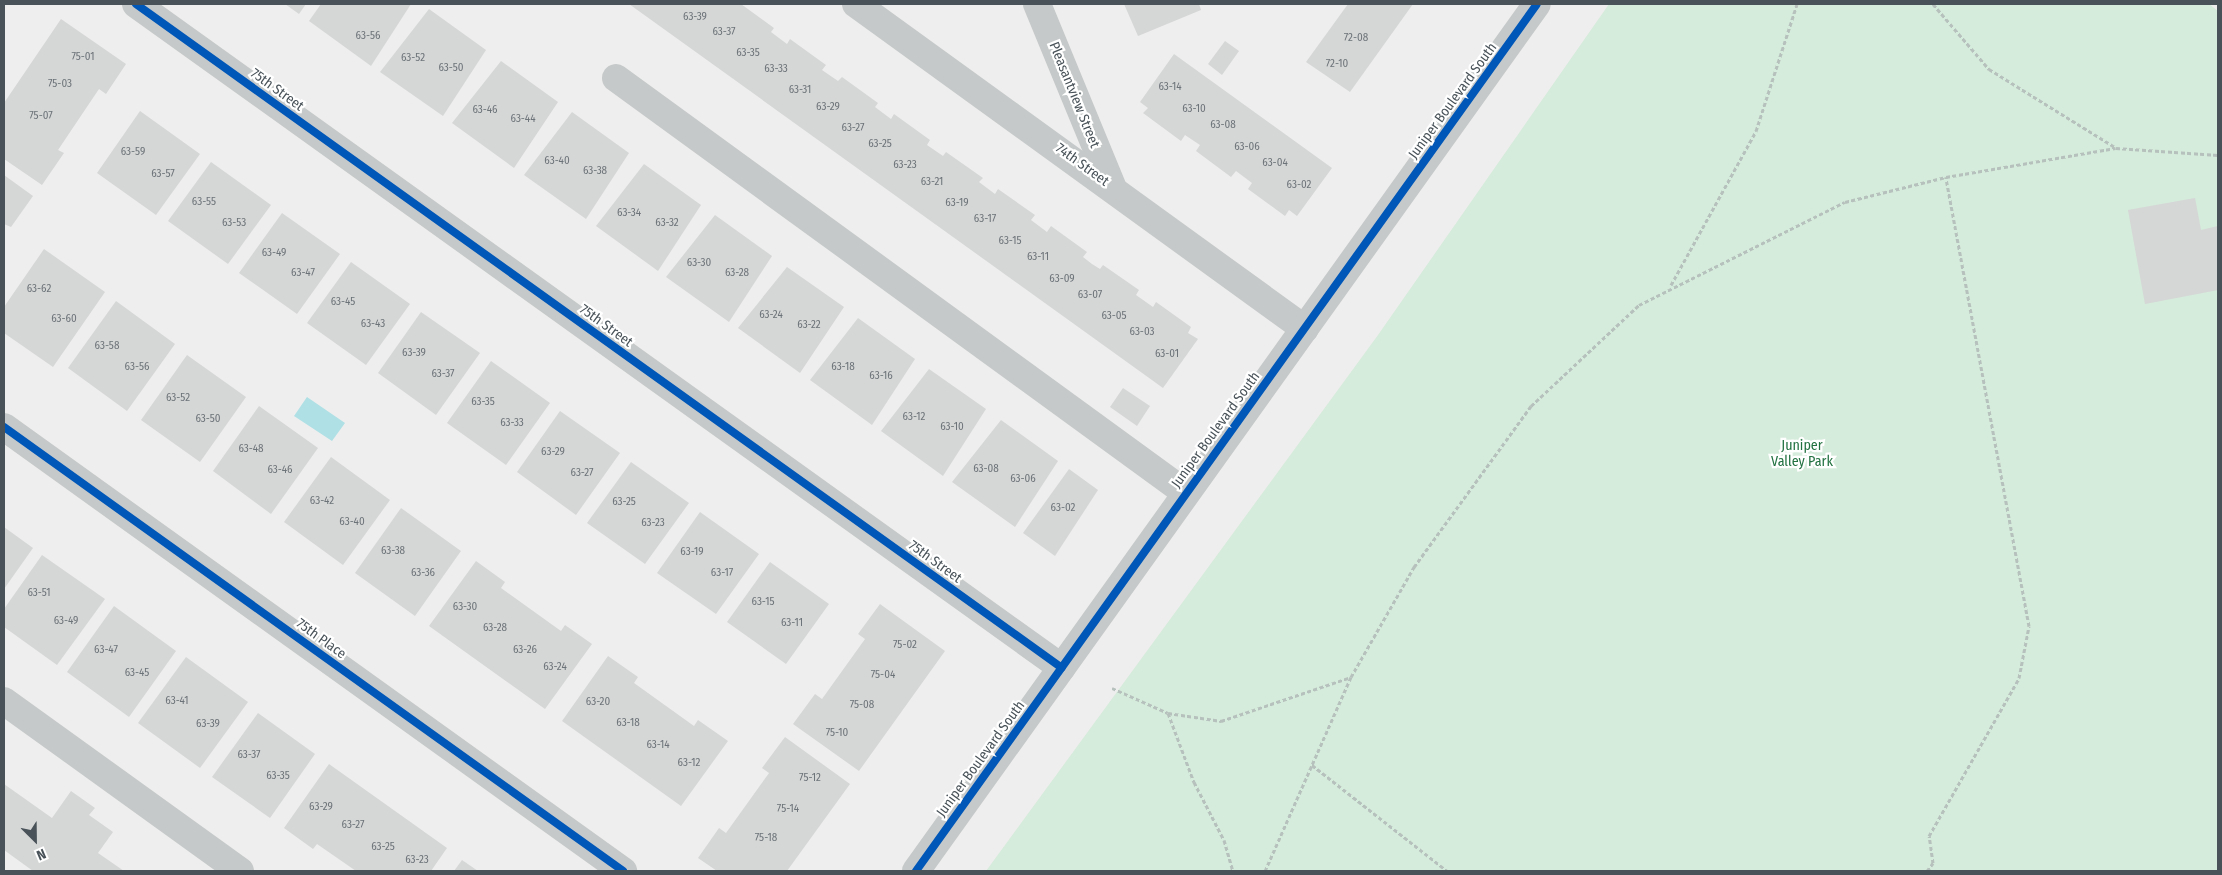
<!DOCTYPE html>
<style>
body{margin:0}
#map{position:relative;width:2222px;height:875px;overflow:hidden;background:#efeeee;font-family:"Fira Sans Condensed",sans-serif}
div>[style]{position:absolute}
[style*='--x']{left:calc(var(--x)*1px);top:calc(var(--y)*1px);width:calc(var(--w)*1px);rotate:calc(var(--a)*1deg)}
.green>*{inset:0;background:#d5ebdb}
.water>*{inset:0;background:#aee0e5}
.building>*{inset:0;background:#d5d6d6}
.path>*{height:3px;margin-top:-1.5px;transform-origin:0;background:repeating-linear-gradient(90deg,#b6c0bc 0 4px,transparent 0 6.5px)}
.minor>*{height:28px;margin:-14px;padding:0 14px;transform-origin:14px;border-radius:14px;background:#c6c9c9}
.cycleway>*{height:8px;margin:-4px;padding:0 4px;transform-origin:4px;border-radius:4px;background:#0057b8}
span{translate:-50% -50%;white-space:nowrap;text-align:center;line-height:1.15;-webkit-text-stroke:4.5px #fff;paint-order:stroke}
.number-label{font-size:11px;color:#6d7479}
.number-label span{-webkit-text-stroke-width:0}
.street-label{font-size:14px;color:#485258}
.park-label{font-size:14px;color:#217140}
.frame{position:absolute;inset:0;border:5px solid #485258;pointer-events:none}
.north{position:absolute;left:10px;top:815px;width:50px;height:50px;-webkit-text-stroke:4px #fff;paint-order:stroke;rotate:157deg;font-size:14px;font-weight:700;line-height:20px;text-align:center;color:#485258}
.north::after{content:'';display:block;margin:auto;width:18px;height:22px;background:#485258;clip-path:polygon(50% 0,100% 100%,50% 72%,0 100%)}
</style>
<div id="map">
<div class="green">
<i style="clip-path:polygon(1609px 4px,2209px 4px,2218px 11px,2218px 871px,986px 871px,1378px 335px)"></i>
</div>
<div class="water">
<i style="clip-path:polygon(307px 397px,345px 423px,332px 441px,294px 416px)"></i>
</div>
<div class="building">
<i style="clip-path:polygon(285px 4px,306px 4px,299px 14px)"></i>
<i style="clip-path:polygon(321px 4px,411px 4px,371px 66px,309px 21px)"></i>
<i style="clip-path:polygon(629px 4px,741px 4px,774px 28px,771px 32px,787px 44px,790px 39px,826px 65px,822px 70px,838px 81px,842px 77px,878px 103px,875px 107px,891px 119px,894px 114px,930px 140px,927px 145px,943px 156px,946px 152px,983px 178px,979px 182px,995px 194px,998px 189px,1035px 215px,1031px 220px,1047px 232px,1051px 226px,1087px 252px,1083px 257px,1092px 264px,1100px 269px,1103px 265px,1139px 290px,1136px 295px,1153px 307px,1156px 302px,1191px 327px,1188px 333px,1198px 339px,1163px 388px)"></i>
<i style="clip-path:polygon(1124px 4px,1199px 4px,1201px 10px,1138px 36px)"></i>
<i style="clip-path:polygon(1348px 4px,1413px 4px,1350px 92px,1306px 62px)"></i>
<i style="clip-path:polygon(429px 9px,486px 50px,443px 116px,380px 72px)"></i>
<i style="clip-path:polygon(61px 19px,126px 64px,106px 94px,99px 89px,58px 150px,64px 153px,42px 185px,4px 159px,4px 103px)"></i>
<i style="clip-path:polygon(1225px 41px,1239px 51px,1222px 75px,1208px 64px)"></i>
<i style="clip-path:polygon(1174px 54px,1332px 168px,1297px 216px,1289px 210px,1285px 216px,1248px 189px,1252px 183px,1236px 171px,1231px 177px,1196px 151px,1200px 145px,1185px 135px,1181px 141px,1143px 113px,1148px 108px,1140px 102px)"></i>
<i style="clip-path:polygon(501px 61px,558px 102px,514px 168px,452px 123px)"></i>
<i style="clip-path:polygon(140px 111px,200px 154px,156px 215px,97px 173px)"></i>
<i style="clip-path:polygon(572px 112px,629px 153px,586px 219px,524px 175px)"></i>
<i style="clip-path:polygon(211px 162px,271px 205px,228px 264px,168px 221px)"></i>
<i style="clip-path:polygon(644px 164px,701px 205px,658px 271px,596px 226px)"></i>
<i style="clip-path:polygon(4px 175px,33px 196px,11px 227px,4px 224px)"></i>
<i style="clip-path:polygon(2195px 198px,2201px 230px,2218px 226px,2218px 290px,2145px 304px,2128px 210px)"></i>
<i style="clip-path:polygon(282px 213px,340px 254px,297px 314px,239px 273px)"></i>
<i style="clip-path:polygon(715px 215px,772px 256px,729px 322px,666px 277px)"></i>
<i style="clip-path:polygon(44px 249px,105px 292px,53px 367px,4px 333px,4px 307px)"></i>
<i style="clip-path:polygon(351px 262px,410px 304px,366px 365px,307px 323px)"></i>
<i style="clip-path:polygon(787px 267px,844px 307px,800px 373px,738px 328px)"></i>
<i style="clip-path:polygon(116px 301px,175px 344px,127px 411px,68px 368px)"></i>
<i style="clip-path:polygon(421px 312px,480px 353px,436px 415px,378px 373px)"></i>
<i style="clip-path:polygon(858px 318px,915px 359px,872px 425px,810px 380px)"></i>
<i style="clip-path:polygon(187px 355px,246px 397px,200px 462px,141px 420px)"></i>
<i style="clip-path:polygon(491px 361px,550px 403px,506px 465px,447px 423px)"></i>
<i style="clip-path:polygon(929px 369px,986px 409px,943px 476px,881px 431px)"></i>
<i style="clip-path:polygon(1123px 388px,1150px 406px,1137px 426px,1110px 407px)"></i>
<i style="clip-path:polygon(259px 406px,318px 448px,271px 514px,213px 471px)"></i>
<i style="clip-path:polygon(560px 411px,620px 453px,576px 515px,517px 472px)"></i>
<i style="clip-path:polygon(1001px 420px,1058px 461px,1015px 527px,952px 482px)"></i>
<i style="clip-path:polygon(331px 457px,390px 500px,343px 565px,284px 522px)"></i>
<i style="clip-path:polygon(631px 462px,689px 503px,645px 564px,587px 523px)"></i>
<i style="clip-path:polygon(1069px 469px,1098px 490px,1055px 556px,1023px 533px)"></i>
<i style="clip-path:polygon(401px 508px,461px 551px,415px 616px,355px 573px)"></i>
<i style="clip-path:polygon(700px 512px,759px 554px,716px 614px,657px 573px)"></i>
<i style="clip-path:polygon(4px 527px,33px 548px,4px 589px)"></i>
<i style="clip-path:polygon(42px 555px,105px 599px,57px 665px,4px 627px,4px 609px)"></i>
<i style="clip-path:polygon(476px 561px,505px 582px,501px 588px,561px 631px,565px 625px,592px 644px,545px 709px,429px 626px)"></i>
<i style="clip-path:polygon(770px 562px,829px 604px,786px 664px,727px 622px)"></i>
<i style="clip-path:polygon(880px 604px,945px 651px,859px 771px,793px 724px,815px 694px,822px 699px,865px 639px,858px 634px)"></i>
<i style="clip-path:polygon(114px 606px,176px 651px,129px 717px,67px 672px)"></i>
<i style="clip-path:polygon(608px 656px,638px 677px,634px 683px,694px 726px,698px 720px,728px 741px,681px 806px,562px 721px)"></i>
<i style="clip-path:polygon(186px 657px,248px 702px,200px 768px,138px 723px)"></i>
<i style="clip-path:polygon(258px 713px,315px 754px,270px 818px,212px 777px)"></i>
<i style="clip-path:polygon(785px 737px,850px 784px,787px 871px,717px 871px,698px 858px,719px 828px,726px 833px,769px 773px,762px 768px)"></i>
<i style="clip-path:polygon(329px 764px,447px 848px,431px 871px,356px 871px,317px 844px,313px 849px,284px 828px)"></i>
<i style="clip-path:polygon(4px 784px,52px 818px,71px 791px,95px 808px,89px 815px,113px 832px,98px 853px,124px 871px,33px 871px,4px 850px)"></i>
<i style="clip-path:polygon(462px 860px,478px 871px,454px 871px)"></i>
</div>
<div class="path">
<i style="--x:1933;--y:4;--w:86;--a:49.3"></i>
<i style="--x:1989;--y:69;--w:148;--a:31.8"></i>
<i style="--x:1671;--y:285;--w:176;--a:-61.1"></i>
<i style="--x:1756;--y:131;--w:133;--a:-72.1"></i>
<i style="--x:1112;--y:688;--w:61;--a:24.1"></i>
<i style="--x:1168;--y:713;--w:54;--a:8.6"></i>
<i style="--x:1221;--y:721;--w:137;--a:-18.7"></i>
<i style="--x:1168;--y:713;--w:74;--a:69.4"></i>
<i style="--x:1194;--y:782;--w:65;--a:62.7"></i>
<i style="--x:1224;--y:840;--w:32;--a:74"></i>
<i style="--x:1312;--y:765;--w:172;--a:38.1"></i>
<i style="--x:1265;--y:871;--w:212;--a:-66.1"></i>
<i style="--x:1351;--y:677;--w:127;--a:-60.2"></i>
<i style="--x:1414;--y:567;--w:199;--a:-54"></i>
<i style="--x:1531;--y:406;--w:148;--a:-43.1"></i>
<i style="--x:1639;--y:305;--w:230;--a:-26.6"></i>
<i style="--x:1845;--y:202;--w:104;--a:-13.9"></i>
<i style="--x:1946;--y:177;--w:172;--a:-9.7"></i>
<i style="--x:2116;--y:148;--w:102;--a:3.9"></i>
<i style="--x:1927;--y:871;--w:10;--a:-53"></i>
<i style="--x:1933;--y:863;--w:27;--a:-98"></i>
<i style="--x:1929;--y:836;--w:182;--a:-60.3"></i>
<i style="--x:2019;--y:678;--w:53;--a:-79.1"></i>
<i style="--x:2029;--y:626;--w:457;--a:-100.5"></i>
</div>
<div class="minor">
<i style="--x:136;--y:4;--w:1139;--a:35.64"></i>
<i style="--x:856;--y:4;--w:554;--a:35.9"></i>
<i style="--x:1037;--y:4;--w:197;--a:67.6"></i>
<i style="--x:616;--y:78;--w:705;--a:36.06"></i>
<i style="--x:4;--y:427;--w:762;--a:35.65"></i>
<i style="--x:4;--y:701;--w:291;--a:35.8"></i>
<i style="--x:916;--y:871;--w:1066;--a:-54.39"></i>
</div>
<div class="cycleway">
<i style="--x:136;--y:4;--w:1139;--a:35.64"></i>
<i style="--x:4;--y:427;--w:762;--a:35.65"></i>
<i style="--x:916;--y:871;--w:1066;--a:-54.39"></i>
</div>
<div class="number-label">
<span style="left:695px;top:17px">63-39</span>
<span style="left:724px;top:32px">63-37</span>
<span style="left:368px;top:36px">63-56</span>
<span style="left:1356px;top:38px">72-08</span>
<span style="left:748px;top:53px">63-35</span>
<span style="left:83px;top:57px">75-01</span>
<span style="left:413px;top:58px">63-52</span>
<span style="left:1337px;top:64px">72-10</span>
<span style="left:451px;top:68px">63-50</span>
<span style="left:776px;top:69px">63-33</span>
<span style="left:60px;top:84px">75-03</span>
<span style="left:1170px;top:87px">63-14</span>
<span style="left:800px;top:90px">63-31</span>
<span style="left:828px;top:107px">63-29</span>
<span style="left:1194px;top:109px">63-10</span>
<span style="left:485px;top:110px">63-46</span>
<span style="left:41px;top:116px">75-07</span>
<span style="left:523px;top:119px">63-44</span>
<span style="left:1223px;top:125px">63-08</span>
<span style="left:853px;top:128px">63-27</span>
<span style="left:880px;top:144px">63-25</span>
<span style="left:1247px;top:147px">63-06</span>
<span style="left:133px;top:152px">63-59</span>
<span style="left:557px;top:161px">63-40</span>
<span style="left:1275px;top:163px">63-04</span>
<span style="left:905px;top:165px">63-23</span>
<span style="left:595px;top:171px">63-38</span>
<span style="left:163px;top:174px">63-57</span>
<span style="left:932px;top:182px">63-21</span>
<span style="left:1299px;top:185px">63-02</span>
<span style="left:204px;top:202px">63-55</span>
<span style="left:957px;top:203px">63-19</span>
<span style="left:629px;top:213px">63-34</span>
<span style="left:985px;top:219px">63-17</span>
<span style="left:234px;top:223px">63-53</span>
<span style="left:667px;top:223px">63-32</span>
<span style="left:1010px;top:241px">63-15</span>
<span style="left:274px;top:253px">63-49</span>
<span style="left:1038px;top:257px">63-11</span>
<span style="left:699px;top:263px">63-30</span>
<span style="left:303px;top:273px">63-47</span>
<span style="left:737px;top:273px">63-28</span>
<span style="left:1062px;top:279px">63-09</span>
<span style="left:39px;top:289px">63-62</span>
<span style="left:1090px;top:295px">63-07</span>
<span style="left:343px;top:302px">63-45</span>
<span style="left:771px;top:315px">63-24</span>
<span style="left:1114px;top:316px">63-05</span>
<span style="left:64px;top:319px">63-60</span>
<span style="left:373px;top:324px">63-43</span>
<span style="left:809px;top:325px">63-22</span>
<span style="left:1142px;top:332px">63-03</span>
<span style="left:107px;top:346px">63-58</span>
<span style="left:414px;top:353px">63-39</span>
<span style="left:1167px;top:354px">63-01</span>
<span style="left:137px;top:367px">63-56</span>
<span style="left:843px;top:367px">63-18</span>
<span style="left:443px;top:374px">63-37</span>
<span style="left:881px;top:376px">63-16</span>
<span style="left:178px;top:398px">63-52</span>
<span style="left:483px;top:402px">63-35</span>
<span style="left:914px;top:417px">63-12</span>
<span style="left:208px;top:419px">63-50</span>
<span style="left:512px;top:423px">63-33</span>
<span style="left:952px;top:427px">63-10</span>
<span style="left:251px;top:449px">63-48</span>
<span style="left:553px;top:452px">63-29</span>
<span style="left:986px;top:469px">63-08</span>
<span style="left:280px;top:470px">63-46</span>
<span style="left:582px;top:473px">63-27</span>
<span style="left:1023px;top:479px">63-06</span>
<span style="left:322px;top:501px">63-42</span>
<span style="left:624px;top:502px">63-25</span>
<span style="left:1063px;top:508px">63-02</span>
<span style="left:352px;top:522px">63-40</span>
<span style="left:653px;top:523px">63-23</span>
<span style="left:393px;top:551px">63-38</span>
<span style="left:692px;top:552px">63-19</span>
<span style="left:423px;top:573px">63-36</span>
<span style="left:722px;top:573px">63-17</span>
<span style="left:39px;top:593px">63-51</span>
<span style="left:763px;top:602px">63-15</span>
<span style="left:465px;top:607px">63-30</span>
<span style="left:66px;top:621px">63-49</span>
<span style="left:792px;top:623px">63-11</span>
<span style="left:495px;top:628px">63-28</span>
<span style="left:905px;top:645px">75-02</span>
<span style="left:106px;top:650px">63-47</span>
<span style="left:525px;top:650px">63-26</span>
<span style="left:555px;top:667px">63-24</span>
<span style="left:137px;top:673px">63-45</span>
<span style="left:883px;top:675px">75-04</span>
<span style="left:177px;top:701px">63-41</span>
<span style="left:598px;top:702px">63-20</span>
<span style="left:862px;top:705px">75-08</span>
<span style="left:628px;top:723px">63-18</span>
<span style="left:208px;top:724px">63-39</span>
<span style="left:837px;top:733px">75-10</span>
<span style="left:658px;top:745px">63-14</span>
<span style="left:249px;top:755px">63-37</span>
<span style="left:689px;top:763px">63-12</span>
<span style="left:278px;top:776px">63-35</span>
<span style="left:810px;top:778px">75-12</span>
<span style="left:321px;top:807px">63-29</span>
<span style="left:788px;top:809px">75-14</span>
<span style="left:353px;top:825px">63-27</span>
<span style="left:766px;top:838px">75-18</span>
<span style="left:383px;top:847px">63-25</span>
<span style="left:417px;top:860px">63-23</span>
</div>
<div class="street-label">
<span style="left:277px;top:90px;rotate:36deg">75th Street</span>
<span style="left:1074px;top:95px;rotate:68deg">Pleasantview Street</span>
<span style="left:1453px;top:101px;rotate:-54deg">Juniper Boulevard South</span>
<span style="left:1082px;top:165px;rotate:36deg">74th Street</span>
<span style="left:606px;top:326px;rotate:36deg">75th Street</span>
<span style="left:1216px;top:430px;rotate:-54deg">Juniper Boulevard South</span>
<span style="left:935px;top:562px;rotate:36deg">75th Street</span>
<span style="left:321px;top:639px;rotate:36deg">75th Place</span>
<span style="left:981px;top:759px;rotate:-54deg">Juniper Boulevard South</span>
</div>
<div class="park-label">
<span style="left:1802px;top:454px">Juniper<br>Valley Park</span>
</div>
<div class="frame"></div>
<div class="north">N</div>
</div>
